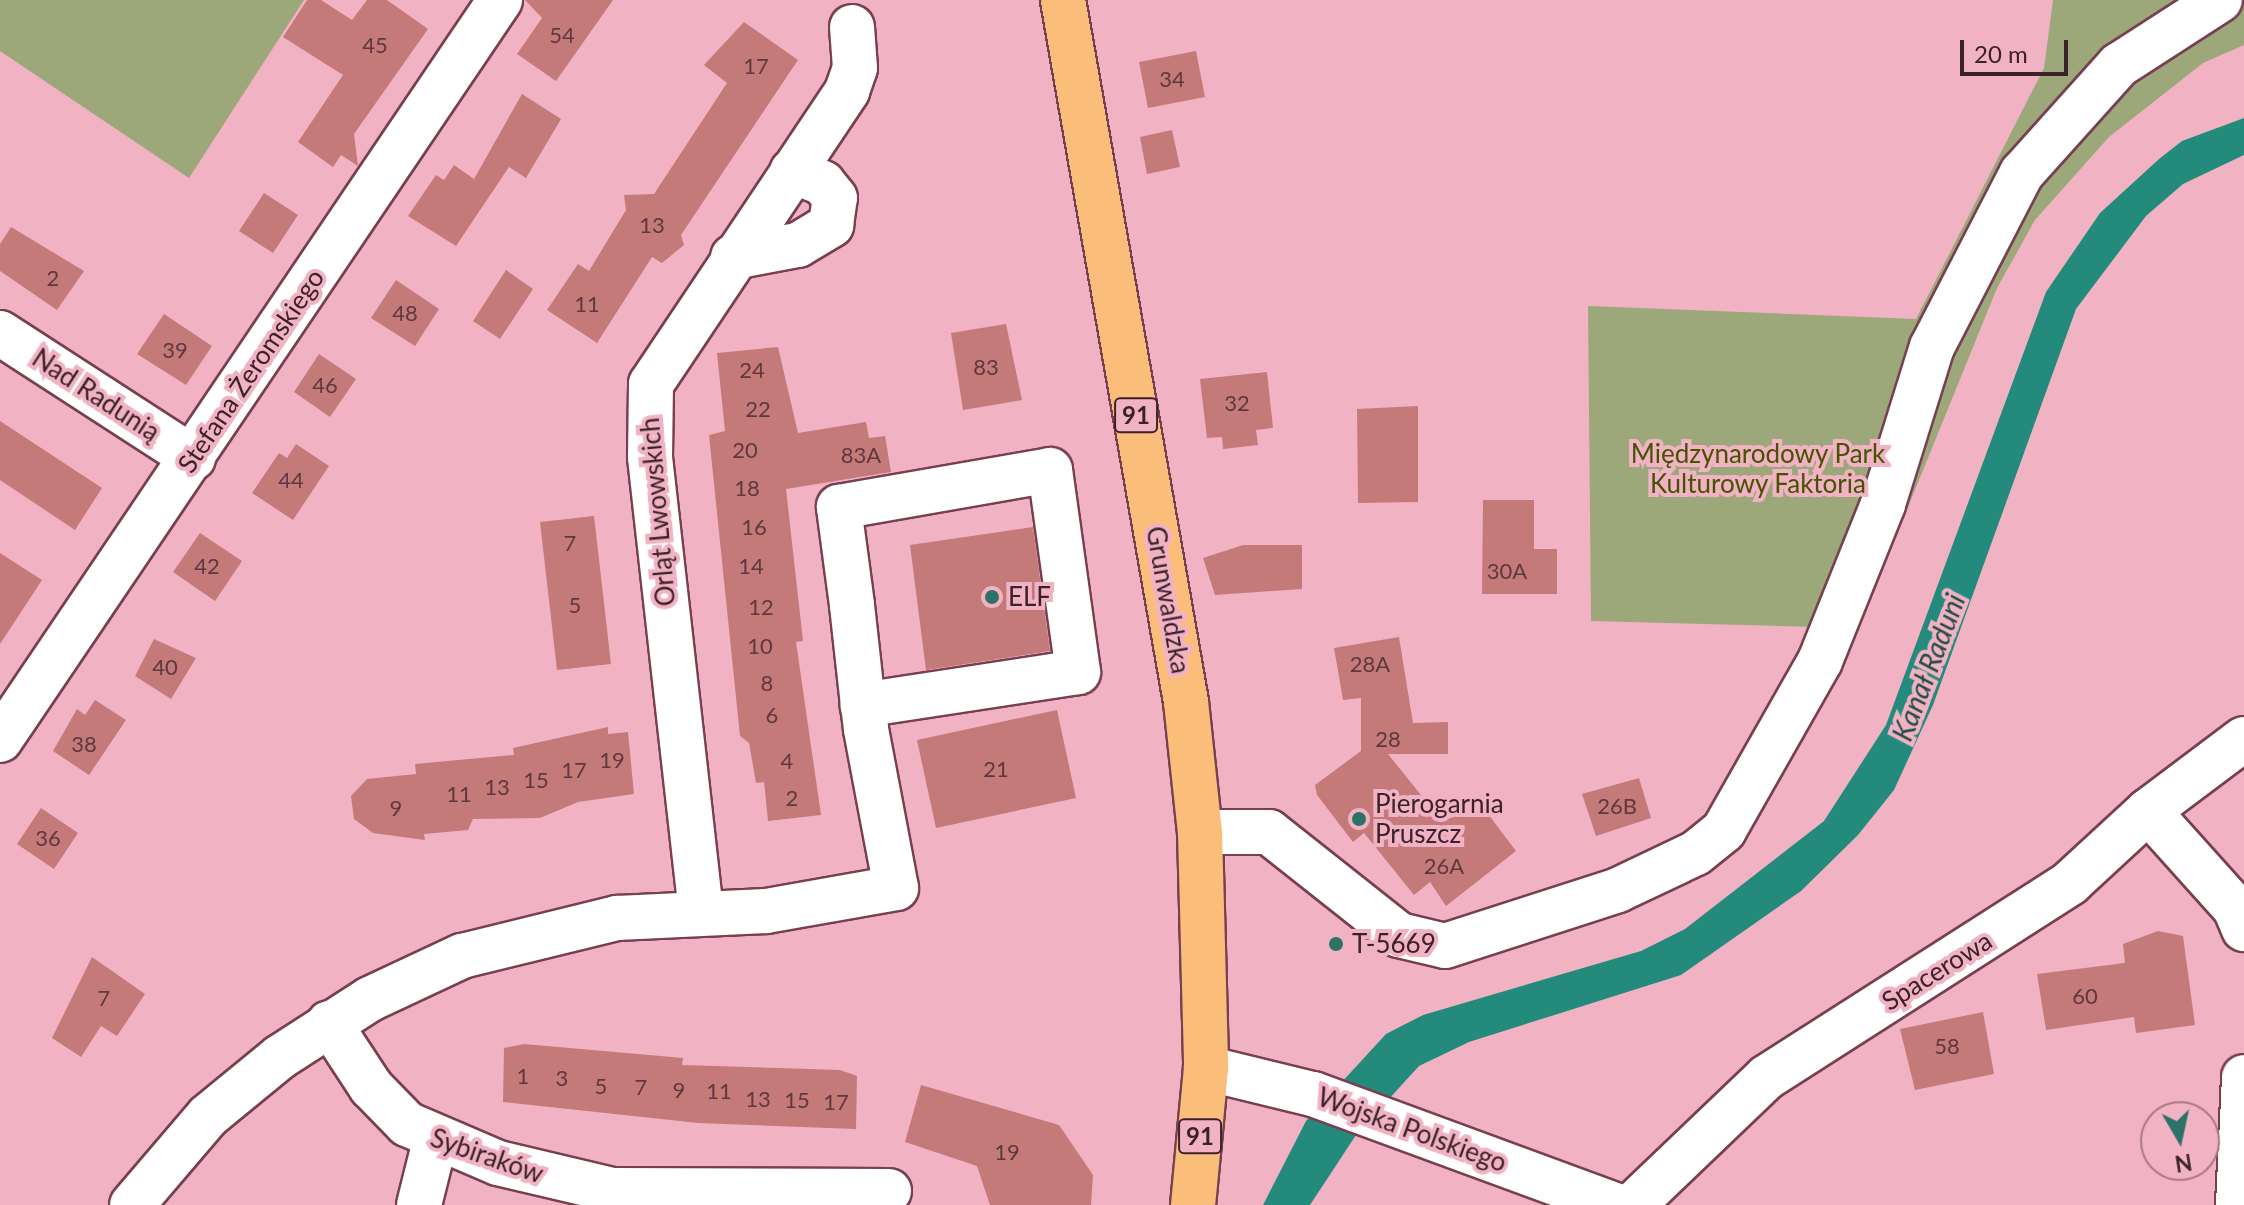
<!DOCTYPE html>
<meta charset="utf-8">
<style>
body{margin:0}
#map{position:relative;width:2244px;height:1205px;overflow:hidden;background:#f1b2c4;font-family:Lato,sans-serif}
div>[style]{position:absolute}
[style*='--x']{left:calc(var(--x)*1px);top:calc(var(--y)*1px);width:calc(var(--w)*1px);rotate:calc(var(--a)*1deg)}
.green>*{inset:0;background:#9ca879}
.water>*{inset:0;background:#248b7c}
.building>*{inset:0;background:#c57a7a}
.roads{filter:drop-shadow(2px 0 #764051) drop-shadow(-2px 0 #764051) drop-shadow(0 2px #764051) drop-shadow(0 -2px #764051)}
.minor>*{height:44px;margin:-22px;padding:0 22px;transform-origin:22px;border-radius:22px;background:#fff}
.major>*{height:44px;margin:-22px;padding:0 22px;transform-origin:22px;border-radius:22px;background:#fbbd7a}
.dots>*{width:22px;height:22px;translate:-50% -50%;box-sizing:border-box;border:4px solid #f1b2c4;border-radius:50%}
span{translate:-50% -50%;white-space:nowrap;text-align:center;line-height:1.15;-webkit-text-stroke:8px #f1b2c4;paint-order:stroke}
.number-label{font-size:22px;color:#5e383e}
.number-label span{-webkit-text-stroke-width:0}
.shield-label span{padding:2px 6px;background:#f1b2c4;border:2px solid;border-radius:6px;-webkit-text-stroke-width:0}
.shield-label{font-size:24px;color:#3b222a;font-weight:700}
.street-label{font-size:26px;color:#3b222a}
.park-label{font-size:26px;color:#465300}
.poi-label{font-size:26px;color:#3b222a}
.left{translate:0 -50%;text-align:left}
.water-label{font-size:28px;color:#224c45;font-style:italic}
.north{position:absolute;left:2140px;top:1101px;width:80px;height:80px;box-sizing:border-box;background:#f1b2c4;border:2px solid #a87886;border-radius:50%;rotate:171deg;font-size:22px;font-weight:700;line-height:32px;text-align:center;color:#3b222a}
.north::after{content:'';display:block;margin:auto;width:28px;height:36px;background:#2d7266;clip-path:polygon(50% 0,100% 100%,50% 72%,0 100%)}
.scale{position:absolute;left:1960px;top:40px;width:108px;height:36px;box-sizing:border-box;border:4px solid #3b222a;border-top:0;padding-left:10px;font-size:24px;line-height:28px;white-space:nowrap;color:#3b222a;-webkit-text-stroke:6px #f1b2c4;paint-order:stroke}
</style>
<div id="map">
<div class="green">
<i style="clip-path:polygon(0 0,304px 0,189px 178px,0 51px)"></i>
<i style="clip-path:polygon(2053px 0,2244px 0,2244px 45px,2203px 63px,2109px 137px,2035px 220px,1997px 288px,1859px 628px,1591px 621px,1588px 306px,1916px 319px,2044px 68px)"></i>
</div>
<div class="water">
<i style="clip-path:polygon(2244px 118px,2244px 155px,2183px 184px,2146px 216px,2076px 309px,1933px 705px,1894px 790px,1858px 835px,1801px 891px,1681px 975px,1469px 1042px,1419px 1066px,1356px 1135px,1310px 1205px,1263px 1205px,1306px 1121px,1386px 1034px,1423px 1015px,1641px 951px,1685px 929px,1824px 821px,1886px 725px,2046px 292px,2100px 213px,2159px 159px,2182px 141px)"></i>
</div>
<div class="building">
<i style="clip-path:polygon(307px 0,321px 0,352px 20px,367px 0,387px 0,428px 29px,354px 134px,358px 166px,341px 155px,333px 167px,298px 142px,343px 75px,283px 37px)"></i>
<i style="clip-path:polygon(525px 0,613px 0,556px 81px,517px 54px,542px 18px)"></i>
<i style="clip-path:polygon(744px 22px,798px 60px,681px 235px,684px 245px,662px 263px,652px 257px,597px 343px,547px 310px,578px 264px,589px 271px,626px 210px,624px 195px,654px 194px,727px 83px,704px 65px)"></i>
<i style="clip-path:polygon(1196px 51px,1205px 97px,1148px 108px,1139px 62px)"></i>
<i style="clip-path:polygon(522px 94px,561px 119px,526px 178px,509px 167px,456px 246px,408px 216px,436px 175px,444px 180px,454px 165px,474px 179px)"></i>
<i style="clip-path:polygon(1172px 130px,1180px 167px,1147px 174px,1140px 137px)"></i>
<i style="clip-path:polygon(264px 193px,298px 215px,273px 253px,239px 231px)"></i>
<i style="clip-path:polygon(11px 227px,84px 271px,57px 310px,0 271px,0 244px)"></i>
<i style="clip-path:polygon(506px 270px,533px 289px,500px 339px,473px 321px)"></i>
<i style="clip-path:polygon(396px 280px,439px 309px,415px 346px,371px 318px)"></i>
<i style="clip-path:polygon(164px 314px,212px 346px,186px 385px,137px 354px)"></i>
<i style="clip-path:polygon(1006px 324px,1022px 400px,963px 410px,951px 333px)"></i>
<i style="clip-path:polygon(778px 347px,798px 433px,866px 422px,869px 438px,885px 436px,891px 472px,786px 489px,803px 641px,796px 642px,821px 815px,768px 821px,764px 782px,756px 783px,749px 743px,740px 736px,709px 435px,725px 431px,717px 353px)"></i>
<i style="clip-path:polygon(319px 354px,356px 379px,330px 417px,294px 392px)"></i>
<i style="clip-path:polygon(1267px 372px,1273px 428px,1256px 430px,1258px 445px,1223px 449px,1222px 437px,1207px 438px,1200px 379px)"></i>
<i style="clip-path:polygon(1418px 406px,1418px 502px,1358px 503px,1357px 409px)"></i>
<i style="clip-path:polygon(0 421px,102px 488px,75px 530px,0 480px)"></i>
<i style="clip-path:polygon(296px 444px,329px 466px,293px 520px,252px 493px,279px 453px,287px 458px)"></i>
<i style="clip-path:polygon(1483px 500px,1534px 500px,1534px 549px,1557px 549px,1557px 594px,1482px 594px)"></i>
<i style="clip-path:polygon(594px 516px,611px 664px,557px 670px,540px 522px)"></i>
<i style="clip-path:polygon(1033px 527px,1050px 651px,926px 670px,910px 545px)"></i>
<i style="clip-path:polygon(200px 533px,242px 561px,215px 601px,173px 572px)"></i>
<i style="clip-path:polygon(1243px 545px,1302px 545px,1302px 589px,1215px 595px,1203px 558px)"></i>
<i style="clip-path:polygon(0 553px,42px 580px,0 644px)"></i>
<i style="clip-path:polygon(1399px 637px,1413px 723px,1448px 722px,1448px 754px,1388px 754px,1441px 820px,1485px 810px,1516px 851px,1446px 906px,1430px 882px,1414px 895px,1364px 833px,1353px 842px,1317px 795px,1315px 785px,1361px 751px,1361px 698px,1343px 700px,1334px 648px)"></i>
<i style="clip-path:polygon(154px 639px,196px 658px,171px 699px,135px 676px)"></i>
<i style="clip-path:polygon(95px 700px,126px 720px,89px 775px,53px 751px,77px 709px,85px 715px)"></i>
<i style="clip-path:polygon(1057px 710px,1076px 798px,936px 828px,917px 740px)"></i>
<i style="clip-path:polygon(608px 727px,608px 734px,628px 732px,634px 794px,578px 802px,540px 818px,473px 819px,468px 830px,424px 834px,425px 840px,373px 833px,354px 819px,351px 796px,367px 779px,416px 774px,415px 764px,514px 755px,513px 748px)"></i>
<i style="clip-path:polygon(1639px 778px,1651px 818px,1596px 836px,1582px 794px)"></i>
<i style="clip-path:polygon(41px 808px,78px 833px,54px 869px,17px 844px)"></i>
<i style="clip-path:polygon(2158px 931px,2183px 936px,2195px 1025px,2136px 1033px,2134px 1017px,2046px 1030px,2037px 974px,2125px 963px,2123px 944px)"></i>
<i style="clip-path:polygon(92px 957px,145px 994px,117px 1036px,101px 1026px,81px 1057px,52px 1038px)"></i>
<i style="clip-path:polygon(1983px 1012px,1994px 1074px,1915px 1090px,1900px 1029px)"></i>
<i style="clip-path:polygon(524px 1044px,683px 1058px,682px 1065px,840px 1070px,857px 1076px,856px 1129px,698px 1123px,503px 1102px,504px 1048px)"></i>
<i style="clip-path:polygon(921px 1085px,1059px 1125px,1093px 1175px,1091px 1205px,990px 1205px,977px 1166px,905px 1142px)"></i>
</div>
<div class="roads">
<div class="minor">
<i style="--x:733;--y:257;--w:66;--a:-10.5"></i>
<i style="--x:798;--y:245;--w:39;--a:-31"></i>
<i style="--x:831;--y:225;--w:27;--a:-82"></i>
<i style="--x:835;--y:198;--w:19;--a:-129"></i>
<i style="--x:823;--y:183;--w:33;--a:-159"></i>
<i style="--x:0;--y:333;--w:230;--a:32.9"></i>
<i style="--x:0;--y:740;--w:893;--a:-55.95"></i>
<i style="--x:2148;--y:811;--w:130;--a:48.1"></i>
<i style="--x:2235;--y:908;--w:23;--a:67"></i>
<i style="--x:1200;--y:832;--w:69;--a:0"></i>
<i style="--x:1269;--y:832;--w:166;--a:38.4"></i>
<i style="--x:1399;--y:935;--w:47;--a:13.4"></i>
<i style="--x:1445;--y:946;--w:182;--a:-17.9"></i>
<i style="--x:1618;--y:890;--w:86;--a:-25.4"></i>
<i style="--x:1696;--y:853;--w:36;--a:-39"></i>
<i style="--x:1724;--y:830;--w:194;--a:-60.4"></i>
<i style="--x:1820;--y:661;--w:169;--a:-68.1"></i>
<i style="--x:1883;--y:504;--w:164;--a:-72.7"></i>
<i style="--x:1932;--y:347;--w:196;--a:-62.7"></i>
<i style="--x:2022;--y:173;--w:145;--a:-48.1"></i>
<i style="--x:2119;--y:65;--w:120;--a:-32.8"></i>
<i style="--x:701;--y:912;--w:458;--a:-96.4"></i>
<i style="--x:650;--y:457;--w:73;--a:-89.2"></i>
<i style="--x:651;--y:384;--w:353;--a:-56.2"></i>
<i style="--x:847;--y:91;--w:24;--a:-71"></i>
<i style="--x:855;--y:68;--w:41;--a:-94.2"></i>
<i style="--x:329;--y:1023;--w:77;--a:56.7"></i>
<i style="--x:371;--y:1087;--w:52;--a:45.8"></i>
<i style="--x:407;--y:1124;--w:99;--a:23.2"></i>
<i style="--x:498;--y:1163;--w:117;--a:13.3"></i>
<i style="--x:612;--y:1190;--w:277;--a:0.2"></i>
<i style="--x:1206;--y:1068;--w:110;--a:13.7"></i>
<i style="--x:1313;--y:1094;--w:322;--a:20.2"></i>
<i style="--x:132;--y:1205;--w:117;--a:-49.5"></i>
<i style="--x:208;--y:1116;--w:93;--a:-39.3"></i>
<i style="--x:280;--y:1057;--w:107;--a:-32.8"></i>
<i style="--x:370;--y:999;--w:102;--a:-25.1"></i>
<i style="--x:462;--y:956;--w:160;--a:-13.8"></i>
<i style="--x:617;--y:918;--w:149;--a:-2.7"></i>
<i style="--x:766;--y:911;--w:132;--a:-10"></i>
<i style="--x:896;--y:888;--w:162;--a:-100.7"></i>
<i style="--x:866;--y:729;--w:24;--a:-97"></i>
<i style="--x:863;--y:705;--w:101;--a:-96.3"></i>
<i style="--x:852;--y:605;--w:99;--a:-97.6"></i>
<i style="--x:839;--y:507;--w:214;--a:-9.9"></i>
<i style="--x:1050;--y:470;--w:204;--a:82.1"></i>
<i style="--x:1078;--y:672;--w:218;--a:171.3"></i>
<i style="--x:419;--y:1205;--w:66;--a:-76"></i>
<i style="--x:1633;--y:1205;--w:185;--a:-43.7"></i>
<i style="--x:1767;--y:1077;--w:360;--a:-32.6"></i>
<i style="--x:2070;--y:883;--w:106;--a:-42.7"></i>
<i style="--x:2148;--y:811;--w:120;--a:-36.9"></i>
<i style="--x:2238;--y:1205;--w:128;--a:-87.3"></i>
</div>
<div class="major">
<i style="--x:1063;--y:0;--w:713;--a:80.06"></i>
<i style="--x:1186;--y:702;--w:131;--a:83.9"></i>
<i style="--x:1200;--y:832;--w:236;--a:88.5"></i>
<i style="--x:1206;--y:1068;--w:138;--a:95.4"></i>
</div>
</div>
<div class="dots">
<i style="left:992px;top:597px;background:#2d7266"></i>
<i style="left:1359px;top:819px;background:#2d7266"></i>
<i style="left:1336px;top:944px;background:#2d7266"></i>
</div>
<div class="number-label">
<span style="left:562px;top:35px">54</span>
<span style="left:375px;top:45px">45</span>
<span style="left:756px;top:66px">17</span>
<span style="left:1172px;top:79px">34</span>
<span style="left:652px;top:225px">13</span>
<span style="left:53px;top:278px">2</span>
<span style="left:587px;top:304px">11</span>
<span style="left:405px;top:313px">48</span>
<span style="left:175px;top:350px">39</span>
<span style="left:986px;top:367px">83</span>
<span style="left:752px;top:370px">24</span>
<span style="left:325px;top:385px">46</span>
<span style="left:1237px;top:403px">32</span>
<span style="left:758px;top:409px">22</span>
<span style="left:745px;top:450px">20</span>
<span style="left:861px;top:455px">83A</span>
<span style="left:291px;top:480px">44</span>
<span style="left:747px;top:488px">18</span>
<span style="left:754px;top:527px">16</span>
<span style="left:570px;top:543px">7</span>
<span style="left:207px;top:566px">42</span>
<span style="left:751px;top:566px">14</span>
<span style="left:1507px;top:571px">30A</span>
<span style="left:575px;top:605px">5</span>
<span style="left:761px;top:607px">12</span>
<span style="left:760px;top:646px">10</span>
<span style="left:1370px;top:664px">28A</span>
<span style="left:165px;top:667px">40</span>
<span style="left:767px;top:683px">8</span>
<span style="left:772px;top:715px">6</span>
<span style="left:1388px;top:739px">28</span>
<span style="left:84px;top:744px">38</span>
<span style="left:612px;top:760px">19</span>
<span style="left:787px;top:761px">4</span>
<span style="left:996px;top:769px">21</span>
<span style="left:574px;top:770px">17</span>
<span style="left:536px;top:780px">15</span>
<span style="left:497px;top:787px">13</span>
<span style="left:459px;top:794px">11</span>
<span style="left:792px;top:798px">2</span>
<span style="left:1617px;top:806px">26B</span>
<span style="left:396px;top:808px">9</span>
<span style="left:48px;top:838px">36</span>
<span style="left:1444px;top:866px">26A</span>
<span style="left:2085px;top:996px">60</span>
<span style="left:104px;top:998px">7</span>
<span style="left:1947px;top:1046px">58</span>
<span style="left:523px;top:1076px">1</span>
<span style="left:562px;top:1078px">3</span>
<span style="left:601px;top:1086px">5</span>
<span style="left:641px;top:1087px">7</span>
<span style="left:679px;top:1090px">9</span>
<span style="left:719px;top:1091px">11</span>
<span style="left:758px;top:1099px">13</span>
<span style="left:797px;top:1100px">15</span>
<span style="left:836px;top:1102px">17</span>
<span style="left:1007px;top:1152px">19</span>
</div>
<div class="shield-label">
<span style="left:1136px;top:415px">91</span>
<span style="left:1200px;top:1136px">91</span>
</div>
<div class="street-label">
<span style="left:251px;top:371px;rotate:-56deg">Stefana Żeromskiego</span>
<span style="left:96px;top:395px;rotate:33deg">Nad Radunią</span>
<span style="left:658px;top:512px;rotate:-95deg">Orląt Lwowskich</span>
<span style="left:1168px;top:600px;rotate:80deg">Grunwaldzka</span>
<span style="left:1937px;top:971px;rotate:-32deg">Spacerowa</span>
<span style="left:1412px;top:1130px;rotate:20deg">Wojska Polskiego</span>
<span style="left:487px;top:1156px;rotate:19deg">Sybiraków</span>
</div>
<div class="park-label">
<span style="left:1758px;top:469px">Międzynarodowy Park<br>Kulturowy Faktoria</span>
</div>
<div class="poi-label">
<span class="left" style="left:1008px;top:597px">ELF</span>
<span class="left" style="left:1375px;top:819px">Pierogarnia<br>Pruszcz</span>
<span class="left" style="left:1352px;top:944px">T-5669</span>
</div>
<div class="water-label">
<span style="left:1928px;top:667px;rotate:-69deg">Kanał Raduni</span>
</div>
<div class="north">N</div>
<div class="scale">20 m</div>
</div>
